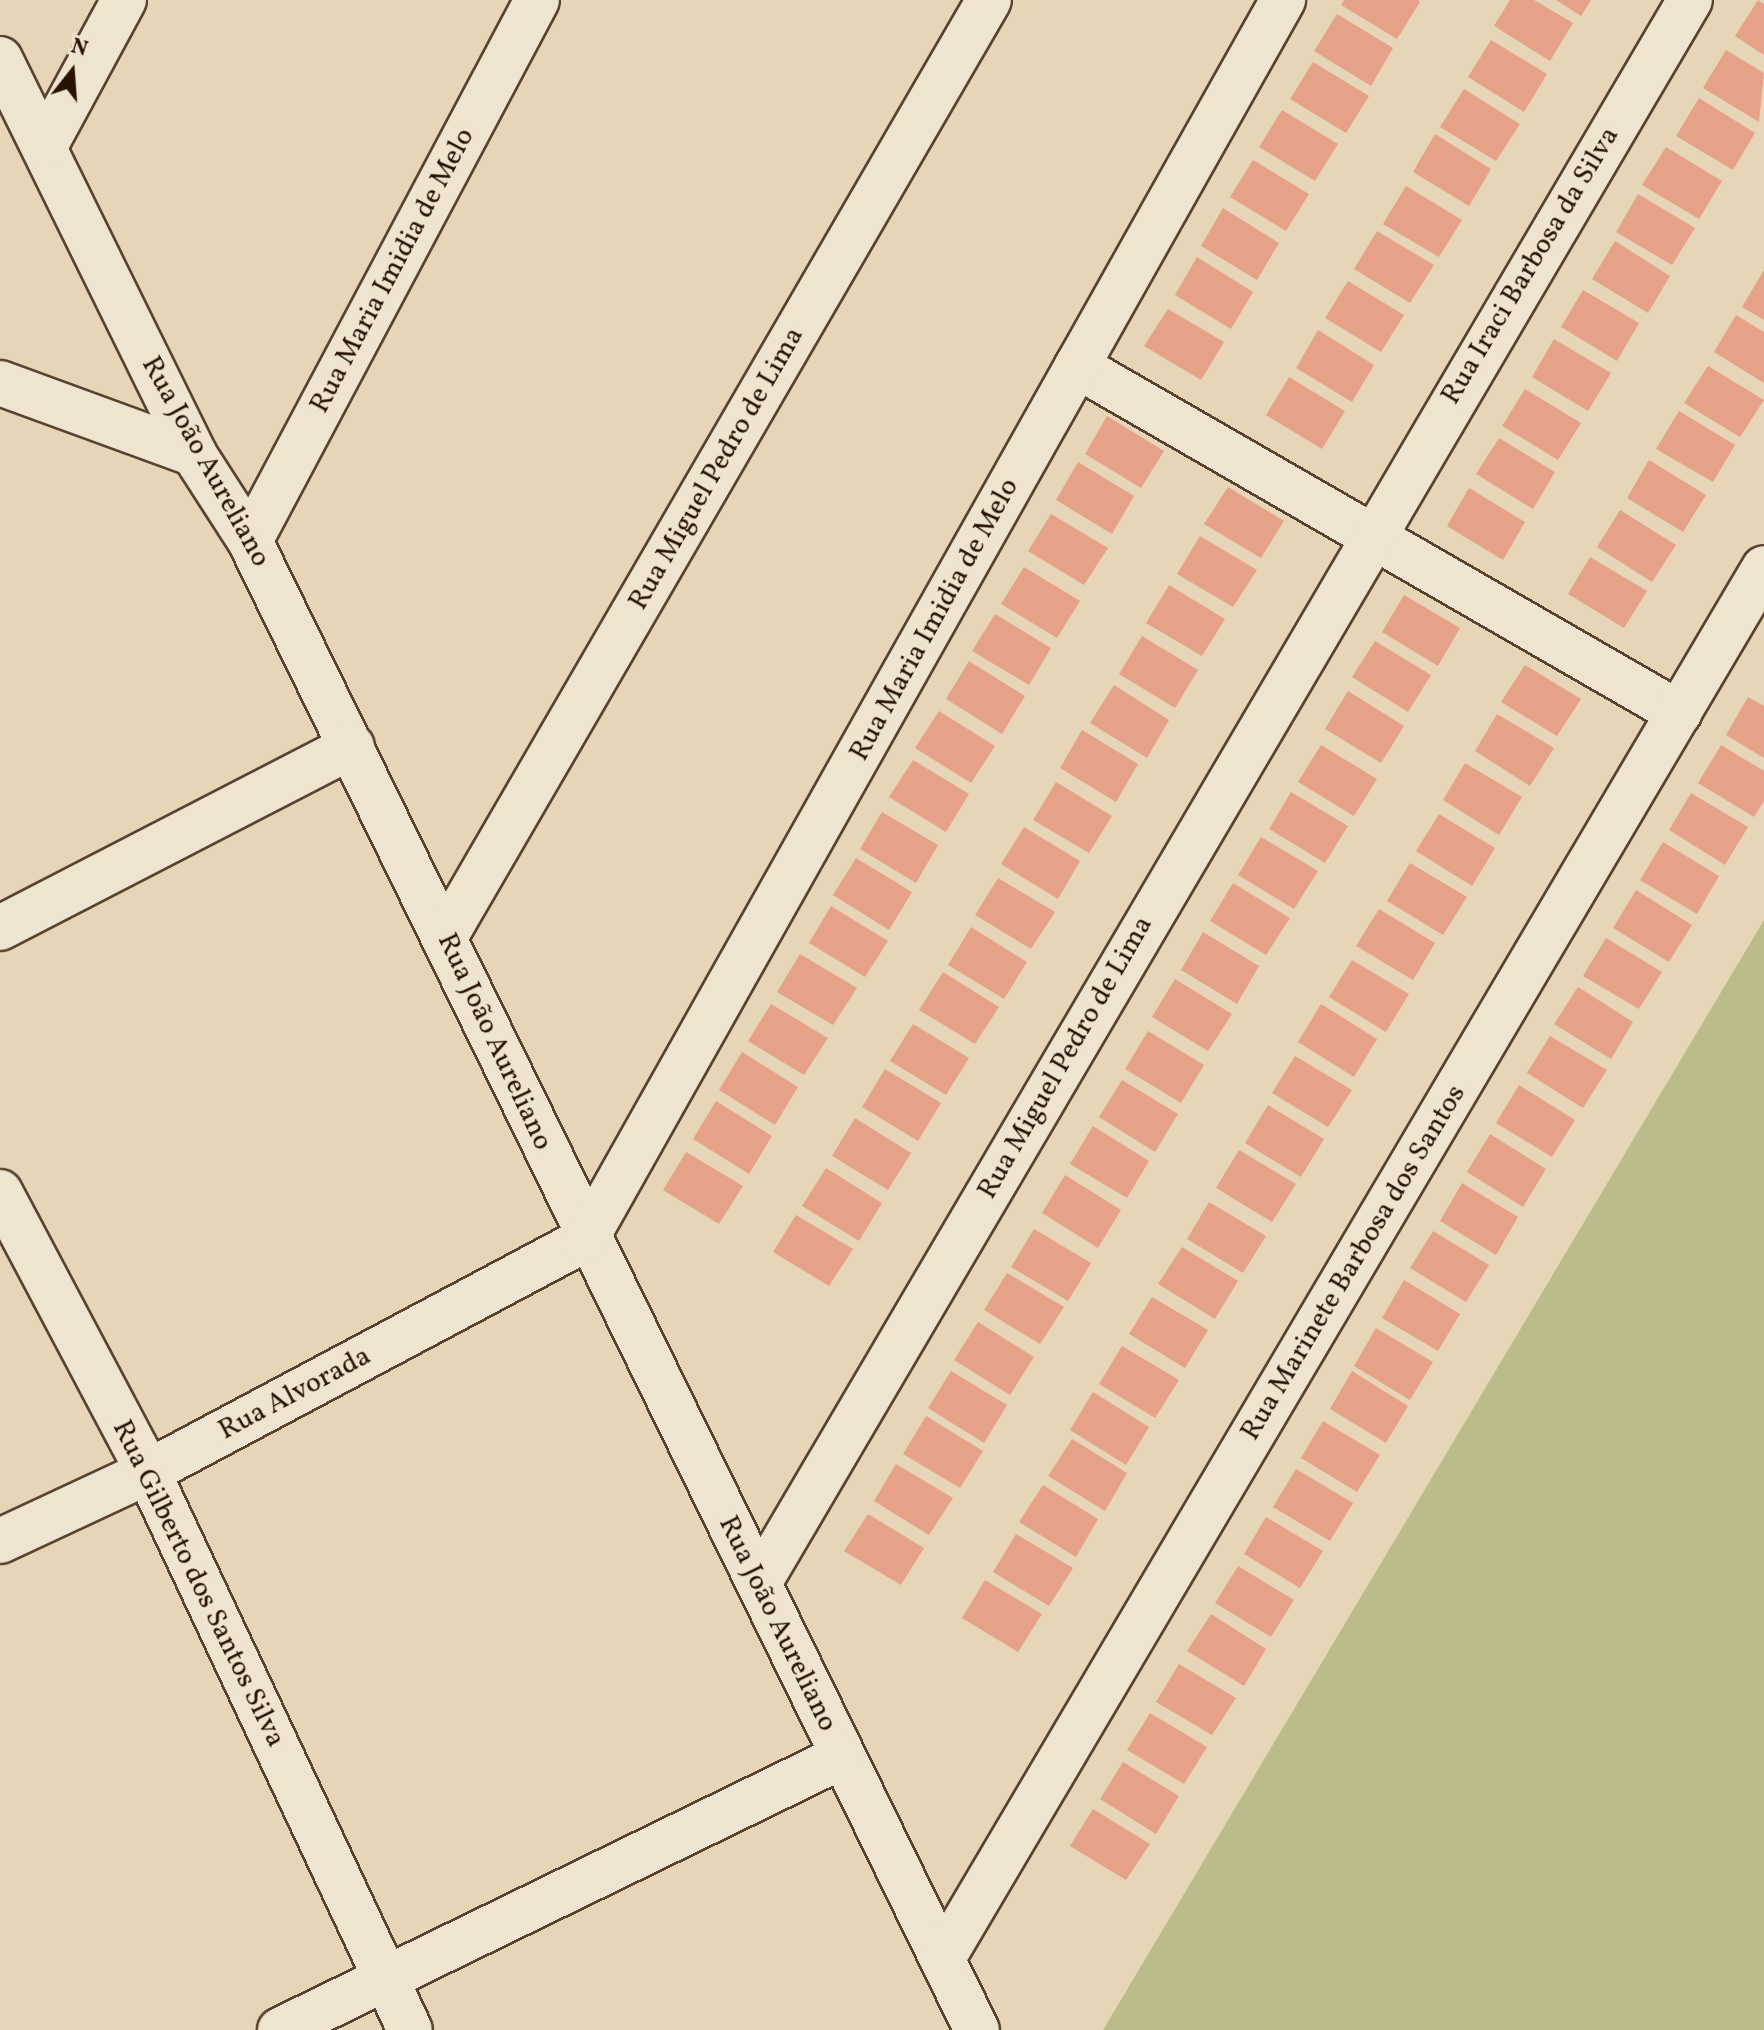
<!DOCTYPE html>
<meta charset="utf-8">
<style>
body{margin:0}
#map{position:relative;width:1764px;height:2030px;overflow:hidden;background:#e6d5b6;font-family:Vollkorn,serif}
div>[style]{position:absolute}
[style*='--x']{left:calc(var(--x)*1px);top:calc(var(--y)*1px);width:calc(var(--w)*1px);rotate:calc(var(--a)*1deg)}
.green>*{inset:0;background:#bbbc8a}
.building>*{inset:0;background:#e5a288}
.roads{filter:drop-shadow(2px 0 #574330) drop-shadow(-2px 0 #574330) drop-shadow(0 2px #574330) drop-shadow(0 -2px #574330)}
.minor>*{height:44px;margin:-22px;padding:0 22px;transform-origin:22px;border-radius:22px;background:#efe4d0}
span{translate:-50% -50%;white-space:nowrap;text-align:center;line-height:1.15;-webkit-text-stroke:7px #efe4d0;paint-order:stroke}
.street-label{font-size:28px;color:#271203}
.north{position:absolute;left:32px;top:32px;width:80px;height:80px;-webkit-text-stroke:6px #efe4d0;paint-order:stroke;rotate:17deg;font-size:22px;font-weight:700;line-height:32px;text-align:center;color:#271203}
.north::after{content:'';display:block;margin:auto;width:28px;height:36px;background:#271203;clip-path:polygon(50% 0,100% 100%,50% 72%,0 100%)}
</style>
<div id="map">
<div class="green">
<i style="clip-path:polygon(1764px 920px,1764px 2030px,1103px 2030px)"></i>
</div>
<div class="building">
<i style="clip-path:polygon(1344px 0,1418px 0,1420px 2px,1397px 39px,1341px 5px)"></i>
<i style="clip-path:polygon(1510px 0,1534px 0,1573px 23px,1550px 61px,1494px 26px)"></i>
<i style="clip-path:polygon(1556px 0,1591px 0,1581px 16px)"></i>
<i style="clip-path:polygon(1758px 0,1764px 4px,1764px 55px,1735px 36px)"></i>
<i style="clip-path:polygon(1337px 14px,1393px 48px,1371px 86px,1314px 51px)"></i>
<i style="clip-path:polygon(1491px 40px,1547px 74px,1524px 112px,1468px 77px)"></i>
<i style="clip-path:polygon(1726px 50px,1764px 73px,1759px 122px,1703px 88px)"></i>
<i style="clip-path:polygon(1313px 62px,1369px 96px,1346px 133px,1290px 99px)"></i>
<i style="clip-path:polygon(1464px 89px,1520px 124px,1496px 161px,1440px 127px)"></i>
<i style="clip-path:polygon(1699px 98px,1755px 133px,1733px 170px,1676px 136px)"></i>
<i style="clip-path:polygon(1282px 110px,1338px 144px,1315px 181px,1259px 147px)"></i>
<i style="clip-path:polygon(1435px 134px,1491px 169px,1469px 206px,1413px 172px)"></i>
<i style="clip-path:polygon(1666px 147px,1722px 181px,1699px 219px,1642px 185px)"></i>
<i style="clip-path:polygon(1253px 160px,1309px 194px,1286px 231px,1230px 197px)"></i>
<i style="clip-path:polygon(1406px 186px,1462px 220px,1439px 257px,1383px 224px)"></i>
<i style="clip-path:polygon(1638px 194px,1695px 228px,1672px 265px,1616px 232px)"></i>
<i style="clip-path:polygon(1223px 208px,1279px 243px,1257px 280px,1201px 246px)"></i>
<i style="clip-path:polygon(1377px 231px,1434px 265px,1410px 303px,1354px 269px)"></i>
<i style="clip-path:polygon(1615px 241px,1670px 276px,1648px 313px,1592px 279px)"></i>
<i style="clip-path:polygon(1197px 257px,1253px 292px,1231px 329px,1175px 295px)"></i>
<i style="clip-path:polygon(1764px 270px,1764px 320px,1742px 307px)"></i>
<i style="clip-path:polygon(1348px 281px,1404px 315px,1381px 352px,1325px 318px)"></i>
<i style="clip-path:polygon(1583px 290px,1639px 323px,1617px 361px,1561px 327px)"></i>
<i style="clip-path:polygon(1168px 309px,1224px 342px,1201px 380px,1144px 346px)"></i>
<i style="clip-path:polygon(1736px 315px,1764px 332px,1764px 383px,1714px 352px)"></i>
<i style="clip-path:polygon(1318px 330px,1374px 365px,1352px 402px,1296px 368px)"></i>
<i style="clip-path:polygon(1554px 339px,1611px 373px,1588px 411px,1532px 377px)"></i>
<i style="clip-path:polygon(1708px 366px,1764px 400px,1740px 437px,1684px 403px)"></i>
<i style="clip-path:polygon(1289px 377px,1345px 411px,1322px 449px,1266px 415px)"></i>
<i style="clip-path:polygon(1525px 389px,1581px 423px,1558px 460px,1502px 426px)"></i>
<i style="clip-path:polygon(1679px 411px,1735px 445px,1713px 482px,1656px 449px)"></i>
<i style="clip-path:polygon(1107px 416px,1164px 451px,1141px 488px,1085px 454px)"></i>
<i style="clip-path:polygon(1499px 438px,1555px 472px,1533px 509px,1476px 474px)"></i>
<i style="clip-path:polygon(1649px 460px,1706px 495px,1683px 532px,1627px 498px)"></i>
<i style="clip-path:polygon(1078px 462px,1134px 496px,1112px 534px,1056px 500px)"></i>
<i style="clip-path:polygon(1228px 487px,1284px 521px,1261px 558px,1204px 524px)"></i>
<i style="clip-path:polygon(1469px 488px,1525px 522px,1503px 560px,1447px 526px)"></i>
<i style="clip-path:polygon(1620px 510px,1676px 545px,1652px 582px,1597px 547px)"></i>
<i style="clip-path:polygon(1051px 514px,1108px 548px,1084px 585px,1028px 551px)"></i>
<i style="clip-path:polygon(1200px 536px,1257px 570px,1233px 607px,1177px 574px)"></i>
<i style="clip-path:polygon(1590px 557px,1647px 591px,1624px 628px,1568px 594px)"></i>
<i style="clip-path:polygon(1024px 567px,1080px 601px,1057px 638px,1001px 604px)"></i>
<i style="clip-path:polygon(1169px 585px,1225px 619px,1202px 656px,1146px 623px)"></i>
<i style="clip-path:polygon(1404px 595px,1460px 628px,1438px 666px,1382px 632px)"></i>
<i style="clip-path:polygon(995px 614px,1051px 648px,1029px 685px,972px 651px)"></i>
<i style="clip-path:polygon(1142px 636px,1198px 670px,1175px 708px,1119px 674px)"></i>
<i style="clip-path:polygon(1375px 641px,1431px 675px,1408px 712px,1352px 677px)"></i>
<i style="clip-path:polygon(969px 661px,1025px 696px,1002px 734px,946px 699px)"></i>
<i style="clip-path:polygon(1525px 665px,1581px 699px,1557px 736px,1501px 702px)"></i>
<i style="clip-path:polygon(1114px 685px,1169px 720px,1147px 758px,1090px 723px)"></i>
<i style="clip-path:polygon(1348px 691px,1404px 726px,1381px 763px,1325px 729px)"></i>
<i style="clip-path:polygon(1748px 697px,1764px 706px,1764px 758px,1726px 735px)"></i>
<i style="clip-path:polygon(939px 711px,995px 746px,971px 783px,915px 748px)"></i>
<i style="clip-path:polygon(1497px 714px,1554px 748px,1530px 786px,1475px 751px)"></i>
<i style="clip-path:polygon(1082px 730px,1138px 764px,1116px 802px,1060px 768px)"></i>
<i style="clip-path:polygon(1321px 745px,1377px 779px,1354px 816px,1298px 782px)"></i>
<i style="clip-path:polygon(1721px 745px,1764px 771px,1764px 801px,1754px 817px,1698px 783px)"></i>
<i style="clip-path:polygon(913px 760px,969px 794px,946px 832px,889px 797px)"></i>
<i style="clip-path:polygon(1465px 763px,1522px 797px,1499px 835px,1443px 800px)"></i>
<i style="clip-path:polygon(1056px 782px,1112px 816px,1089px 853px,1033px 820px)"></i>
<i style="clip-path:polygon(1291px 792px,1348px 826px,1325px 863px,1269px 829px)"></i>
<i style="clip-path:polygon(1691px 793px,1748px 827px,1725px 865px,1669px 830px)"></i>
<i style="clip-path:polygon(882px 812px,938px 845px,916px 883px,860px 849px)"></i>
<i style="clip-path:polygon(1439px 814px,1495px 848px,1472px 886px,1416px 851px)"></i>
<i style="clip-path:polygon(1024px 827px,1080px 861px,1058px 899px,1001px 864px)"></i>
<i style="clip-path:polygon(1261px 837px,1318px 871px,1294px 909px,1238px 875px)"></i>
<i style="clip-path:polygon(1663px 842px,1719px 876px,1697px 914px,1640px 880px)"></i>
<i style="clip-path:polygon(856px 858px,912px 892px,889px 930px,833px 895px)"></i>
<i style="clip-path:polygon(1410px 863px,1467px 897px,1443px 935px,1387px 901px)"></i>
<i style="clip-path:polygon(998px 878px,1055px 912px,1031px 949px,975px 915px)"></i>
<i style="clip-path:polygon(1233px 883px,1290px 918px,1266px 955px,1210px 921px)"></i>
<i style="clip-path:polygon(1636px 890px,1692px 925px,1669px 962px,1613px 928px)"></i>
<i style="clip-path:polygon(831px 906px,888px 941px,865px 977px,809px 943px)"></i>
<i style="clip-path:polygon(1379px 909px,1435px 943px,1413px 980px,1356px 946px)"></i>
<i style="clip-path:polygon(971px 927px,1027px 962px,1004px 999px,948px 965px)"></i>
<i style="clip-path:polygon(1203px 932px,1259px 966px,1237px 1004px,1181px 970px)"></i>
<i style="clip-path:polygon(1606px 938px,1662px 972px,1639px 1009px,1583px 976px)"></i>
<i style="clip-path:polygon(800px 954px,857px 988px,833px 1025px,777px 992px)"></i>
<i style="clip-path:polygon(1352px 960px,1409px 994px,1386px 1032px,1329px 997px)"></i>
<i style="clip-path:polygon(943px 972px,999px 1007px,975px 1044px,919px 1010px)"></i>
<i style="clip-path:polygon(1175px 979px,1232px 1014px,1208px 1051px,1152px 1017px)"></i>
<i style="clip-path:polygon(1578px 987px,1633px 1022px,1611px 1059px,1554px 1024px)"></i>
<i style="clip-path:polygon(771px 1004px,828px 1038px,804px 1075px,748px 1041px)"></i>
<i style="clip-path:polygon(1321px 1004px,1377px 1039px,1354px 1077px,1298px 1042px)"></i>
<i style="clip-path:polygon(913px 1024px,969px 1058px,946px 1095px,890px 1061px)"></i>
<i style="clip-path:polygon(1148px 1031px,1204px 1065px,1181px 1103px,1125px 1069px)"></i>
<i style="clip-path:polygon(1550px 1036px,1607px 1070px,1583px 1108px,1527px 1073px)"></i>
<i style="clip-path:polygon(742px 1052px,798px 1087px,775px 1125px,719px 1090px)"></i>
<i style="clip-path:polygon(1295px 1056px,1352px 1090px,1328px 1127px,1272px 1093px)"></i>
<i style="clip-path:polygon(885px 1069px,941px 1103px,918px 1141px,862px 1107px)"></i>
<i style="clip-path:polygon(1122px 1080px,1178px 1114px,1155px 1152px,1099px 1117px)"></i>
<i style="clip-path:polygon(1519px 1085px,1575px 1120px,1552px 1157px,1496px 1123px)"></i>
<i style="clip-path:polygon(716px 1101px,772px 1136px,749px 1174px,693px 1139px)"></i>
<i style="clip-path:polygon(1268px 1105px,1324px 1139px,1301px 1177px,1245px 1143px)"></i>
<i style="clip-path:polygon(855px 1118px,911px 1153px,888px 1190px,832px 1156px)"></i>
<i style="clip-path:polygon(1093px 1126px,1149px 1161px,1127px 1198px,1070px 1164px)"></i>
<i style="clip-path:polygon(1490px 1134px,1546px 1169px,1523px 1207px,1467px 1172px)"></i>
<i style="clip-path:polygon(1239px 1150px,1296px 1184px,1272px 1222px,1216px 1188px)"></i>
<i style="clip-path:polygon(686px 1152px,743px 1186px,719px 1224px,663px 1190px)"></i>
<i style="clip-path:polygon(826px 1168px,882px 1203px,859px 1241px,802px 1206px)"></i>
<i style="clip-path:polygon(1065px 1175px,1121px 1210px,1098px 1248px,1042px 1213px)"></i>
<i style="clip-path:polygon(1462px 1183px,1518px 1217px,1496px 1255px,1440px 1221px)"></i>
<i style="clip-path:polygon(1209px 1202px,1266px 1236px,1243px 1273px,1187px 1239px)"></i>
<i style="clip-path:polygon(796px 1215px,853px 1249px,829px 1286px,773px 1252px)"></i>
<i style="clip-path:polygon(1034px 1229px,1091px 1263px,1068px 1301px,1011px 1267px)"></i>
<i style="clip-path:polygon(1433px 1231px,1489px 1265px,1466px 1302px,1410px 1268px)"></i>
<i style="clip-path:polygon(1182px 1247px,1238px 1281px,1215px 1319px,1158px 1284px)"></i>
<i style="clip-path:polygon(1007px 1273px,1064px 1307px,1040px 1344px,984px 1310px)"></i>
<i style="clip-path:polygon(1404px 1280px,1460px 1314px,1438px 1351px,1382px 1318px)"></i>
<i style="clip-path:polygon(1152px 1297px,1208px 1330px,1185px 1368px,1129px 1334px)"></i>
<i style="clip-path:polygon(978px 1322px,1034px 1357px,1010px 1395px,954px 1360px)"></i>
<i style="clip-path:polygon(1376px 1328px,1433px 1362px,1410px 1400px,1354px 1366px)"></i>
<i style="clip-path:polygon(1122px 1346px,1179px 1380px,1155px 1418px,1099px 1384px)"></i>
<i style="clip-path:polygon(951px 1371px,1007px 1405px,984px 1443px,928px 1408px)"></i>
<i style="clip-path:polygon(1352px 1371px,1408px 1406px,1386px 1443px,1330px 1409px)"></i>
<i style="clip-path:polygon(1093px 1392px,1149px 1427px,1126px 1465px,1070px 1430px)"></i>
<i style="clip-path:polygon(926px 1416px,983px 1451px,960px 1488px,903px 1454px)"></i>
<i style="clip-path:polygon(1323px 1421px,1380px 1455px,1357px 1492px,1301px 1458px)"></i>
<i style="clip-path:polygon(1072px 1439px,1127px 1473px,1105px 1511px,1048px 1476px)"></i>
<i style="clip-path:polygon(896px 1464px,953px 1498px,929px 1535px,874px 1501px)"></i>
<i style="clip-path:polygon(1296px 1469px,1353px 1503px,1330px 1541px,1273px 1507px)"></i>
<i style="clip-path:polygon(1043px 1485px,1098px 1519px,1076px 1557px,1019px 1522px)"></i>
<i style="clip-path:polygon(868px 1514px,924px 1548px,901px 1585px,844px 1551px)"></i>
<i style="clip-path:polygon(1266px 1517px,1323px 1551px,1300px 1588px,1244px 1554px)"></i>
<i style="clip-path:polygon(1016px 1534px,1073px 1568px,1049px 1606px,993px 1572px)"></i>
<i style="clip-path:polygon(1238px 1566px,1294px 1600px,1271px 1637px,1215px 1603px)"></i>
<i style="clip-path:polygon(985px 1580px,1042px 1614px,1018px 1652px,962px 1618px)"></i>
<i style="clip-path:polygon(1211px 1614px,1266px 1649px,1244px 1686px,1187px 1651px)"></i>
<i style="clip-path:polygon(1179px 1664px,1236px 1698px,1212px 1735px,1156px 1702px)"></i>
<i style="clip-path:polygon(1150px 1713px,1207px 1747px,1184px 1784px,1127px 1750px)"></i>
<i style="clip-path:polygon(1123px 1762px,1179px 1796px,1156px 1834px,1100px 1799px)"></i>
<i style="clip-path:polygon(1093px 1809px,1150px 1844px,1126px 1880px,1070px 1846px)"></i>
</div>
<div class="roads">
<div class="minor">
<i style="--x:0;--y:59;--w:440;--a:63.8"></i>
<i style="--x:194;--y:454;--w:103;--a:57.2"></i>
<i style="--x:250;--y:541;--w:1657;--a:63.98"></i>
<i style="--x:45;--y:146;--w:166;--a:-61.6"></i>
<i style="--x:1077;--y:366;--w:695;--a:29.96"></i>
<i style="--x:0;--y:383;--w:207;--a:20.1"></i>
<i style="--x:250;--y:541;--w:612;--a:-62.05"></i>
<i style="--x:0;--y:928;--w:396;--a:-27.3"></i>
<i style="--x:445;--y:937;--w:1083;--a:-59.86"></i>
<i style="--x:0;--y:1192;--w:317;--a:62.1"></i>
<i style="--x:148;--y:1472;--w:616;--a:64.85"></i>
<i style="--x:0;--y:1541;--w:163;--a:-25"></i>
<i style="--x:148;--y:1472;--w:496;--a:-28"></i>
<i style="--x:586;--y:1239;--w:1422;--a:-60.64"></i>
<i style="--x:759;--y:1583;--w:1836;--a:-59.54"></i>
<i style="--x:943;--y:1958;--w:1614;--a:-59.43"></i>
<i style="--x:280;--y:2030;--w:624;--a:-25.95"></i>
</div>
</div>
<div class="street-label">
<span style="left:1531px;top:266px;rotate:-59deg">Rua Iraci Barbosa da Silva</span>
<span style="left:393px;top:271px;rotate:-62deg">Rua Maria Imidia de Melo</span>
<span style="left:205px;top:462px;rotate:61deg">Rua João Aureliano</span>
<span style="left:717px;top:469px;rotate:-60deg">Rua Miguel Pedro de Lima</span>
<span style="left:935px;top:620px;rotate:-61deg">Rua Maria Imidia de Melo</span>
<span style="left:494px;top:1042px;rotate:65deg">Rua João Aureliano</span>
<span style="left:1066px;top:1058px;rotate:-60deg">Rua Miguel Pedro de Lima</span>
<span style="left:1354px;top:1263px;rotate:-59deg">Rua Marinete Barbosa dos Santos</span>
<span style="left:295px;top:1394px;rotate:-28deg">Rua Alvorada</span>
<span style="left:198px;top:1584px;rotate:64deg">Rua Gilberto dos Santos Silva</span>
<span style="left:777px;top:1624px;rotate:64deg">Rua João Aureliano</span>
</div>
<div class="north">N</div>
</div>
